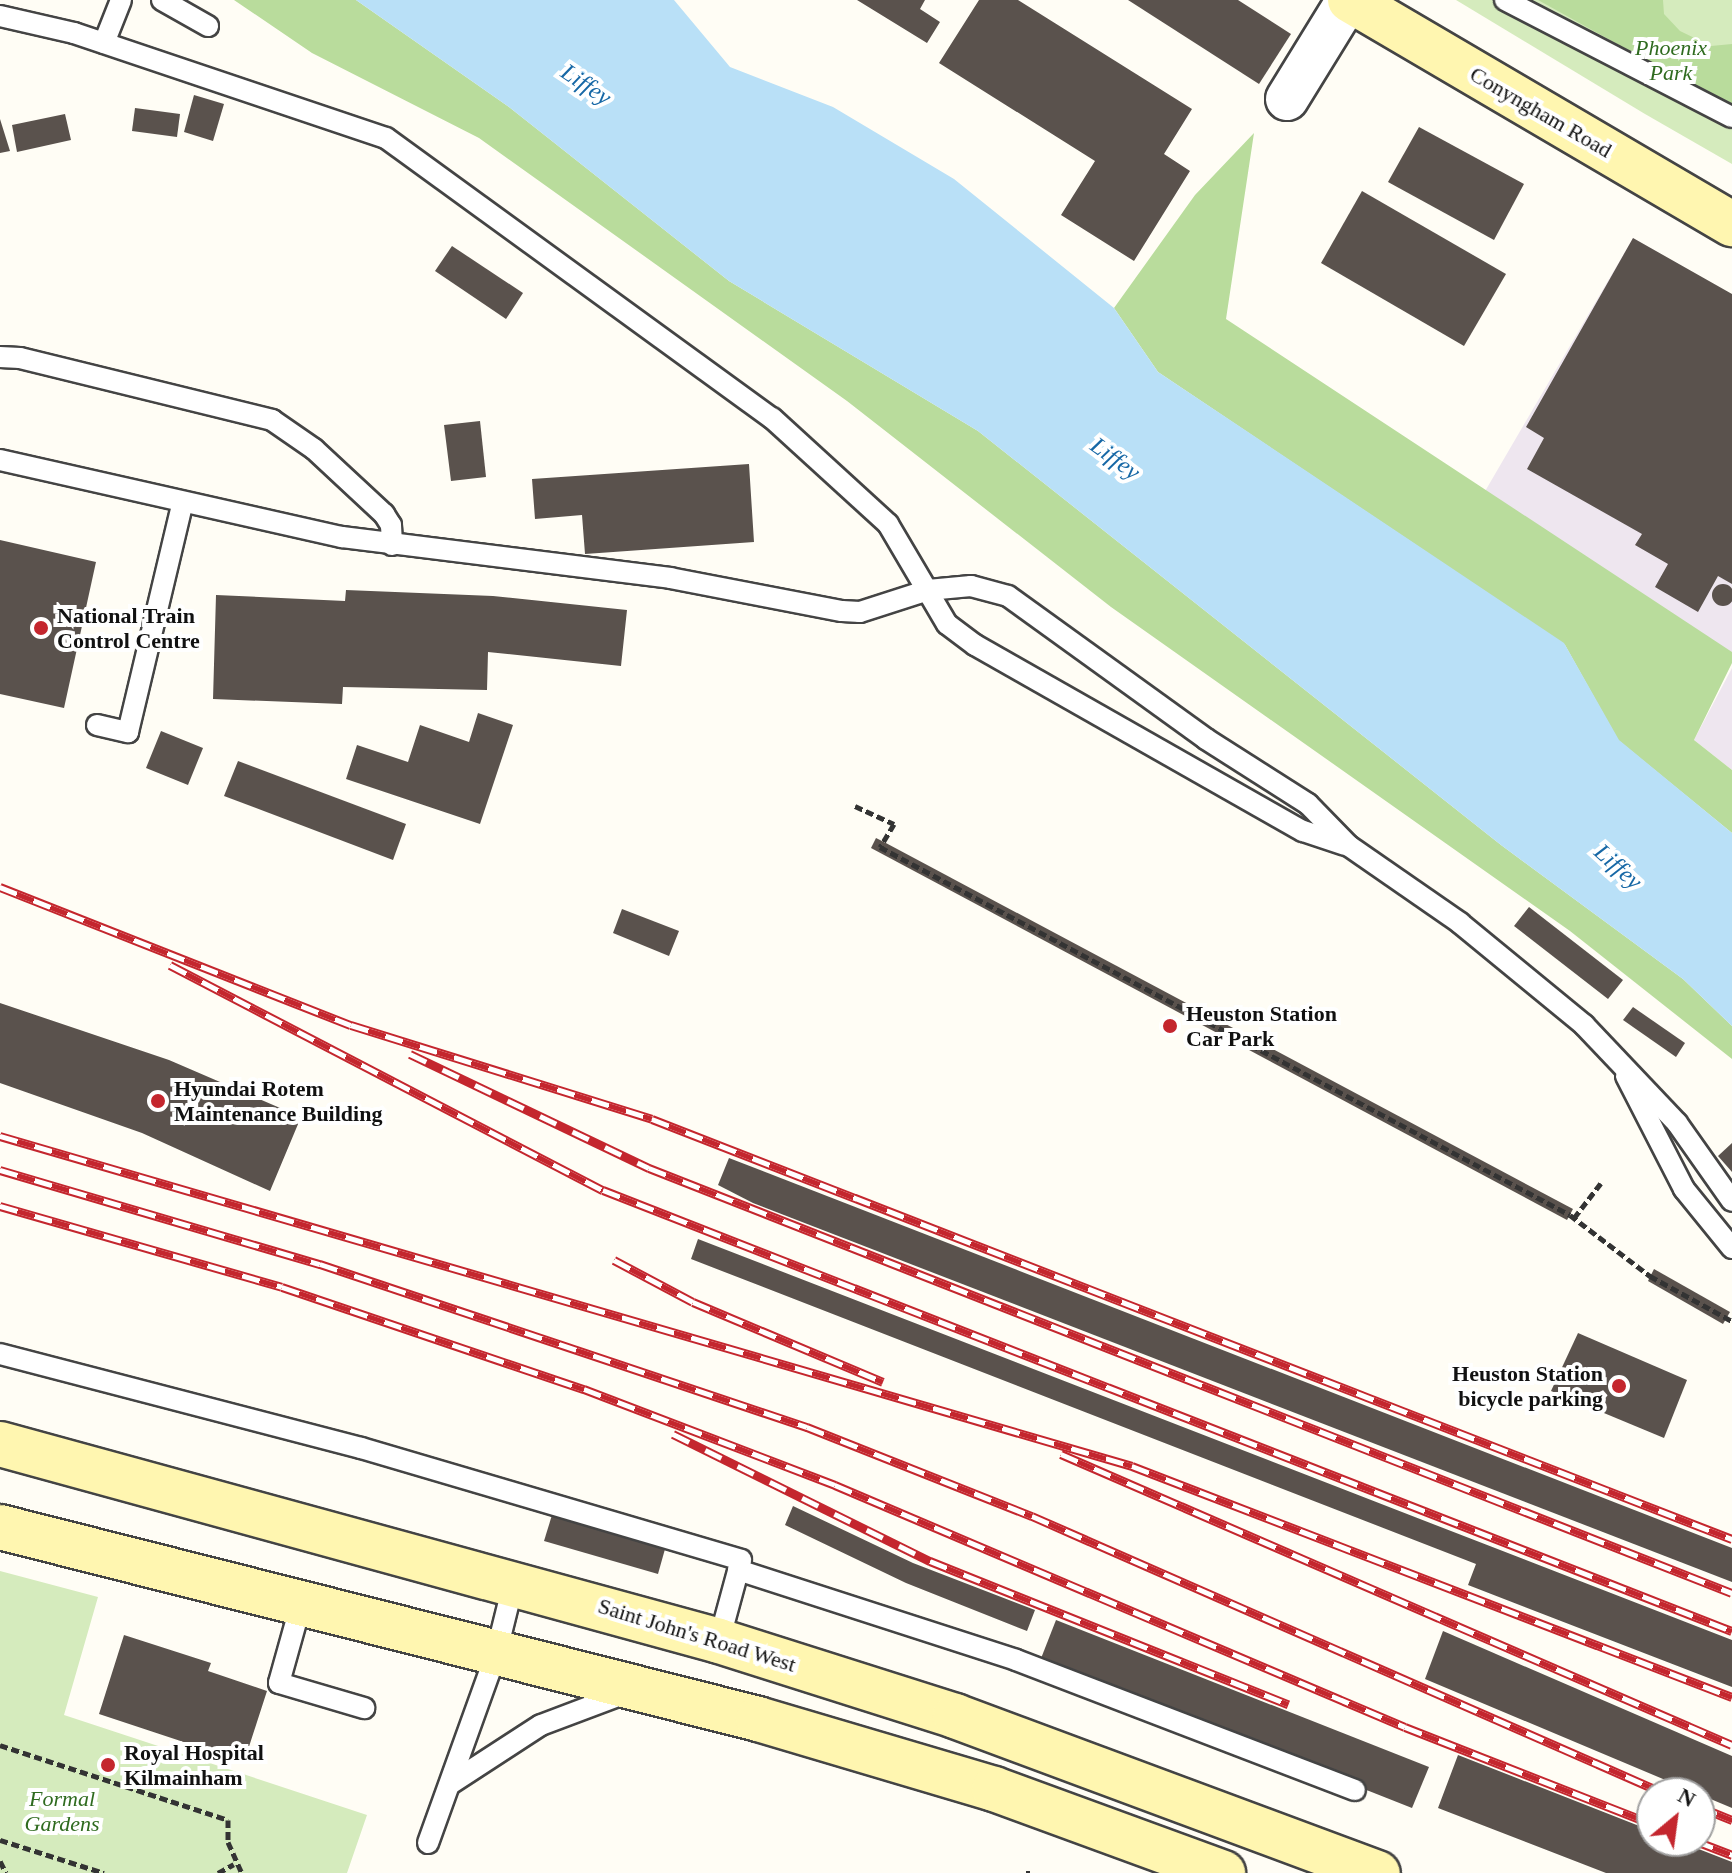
<!DOCTYPE html>
<style>
body{margin:0}
#map{position:relative;width:1732px;height:1873px;overflow:hidden;background:#fffdf5;font-family:"Times New Roman",serif}
div>[style]{position:absolute}
[style*='--x']{left:calc(var(--x)*1px);top:calc(var(--y)*1px);width:calc(var(--w)*1px);rotate:calc(var(--a)*1deg)}
.industrial>*{inset:0;background:#eee6ef}
.green>*{inset:0;background:#d5ebbd}
.forest>*{inset:0;background:#b9dc9c}
.water>*{inset:0;background:#b9e0f7}
.building>*{inset:0;background:#5a524d}
.round{border-radius:50%}
.path>*{height:5px;margin-top:-2.5px;transform-origin:0;background:repeating-linear-gradient(90deg,#333 0 8px,transparent 0 12px)}
.roads{filter:drop-shadow(2px 0 #444) drop-shadow(-2px 0 #444) drop-shadow(0 2px #444) drop-shadow(0 -2px #444)}
.service>*{height:20px;margin:-10px;padding:0 10px;transform-origin:10px;border-radius:10px;background:#fff}
.minor>*{height:42px;margin:-21px;padding:0 21px;transform-origin:21px;border-radius:21px;background:#fff}
.secondary>*{height:44px;margin:-22px;padding:0 22px;transform-origin:22px;border-radius:22px;background:#fff6b0}
.rail>*{height:9px;margin-top:-4.5px;transform-origin:0;background:repeating-linear-gradient(90deg,#fff 0 18px,#c4262e 0 36px);box-sizing:border-box;border-block:2px solid #c4262e}
.dots>*{width:22px;height:22px;translate:-50% -50%;box-sizing:border-box;border:4px solid #fff;border-radius:50%}
span{translate:-50% -50%;white-space:nowrap;text-align:center;line-height:1.15;-webkit-text-stroke:8px #fff;paint-order:stroke}
.park-label{font-size:22px;color:#2f6b1f;font-style:italic}
.street-label{font-size:22px;color:#111}
.poi-label{font-size:22px;color:#111;font-weight:700}
.left{translate:0 -50%;text-align:left}
.right{translate:-100% -50%;text-align:right}
.water-label{font-size:24px;color:#1768a6;font-style:italic}
.north{position:absolute;left:1636px;top:1777px;width:80px;height:80px;box-sizing:border-box;background:#fff;border:2px solid #a0a0a0;border-radius:50%;rotate:29deg;font-size:22px;font-weight:700;line-height:32px;text-align:center;color:#111}
.north::after{content:'';display:block;margin:auto;width:28px;height:36px;background:#c4262e;clip-path:polygon(50% 0,100% 100%,50% 72%,0 100%)}
</style>
<div id="map">
<div class="industrial">
<i style="clip-path:polygon(1633px 238px,1732px 295px,1732px 660px,1484px 493px)"></i>
<i style="clip-path:polygon(1732px 668px,1732px 770px,1694px 740px)"></i>
</div>
<div class="green">
<i style="clip-path:polygon(1456px 0,1732px 0,1732px 164px,1645px 114px)"></i>
<i style="clip-path:polygon(0 1571px,98px 1597px,64px 1715px,367px 1815px,347px 1873px,0 1873px)"></i>
</div>
<div class="forest">
<i style="clip-path:polygon(234px 0,356px 0,509px 107px,729px 281px,978px 431px,1501px 845px,1683px 979px,1732px 1026px,1732px 1059px,1570px 931px,1111px 607px,847px 401px,479px 138px,312px 53px)"></i>
<i style="clip-path:polygon(1538px 0,1663px 0,1664px 14px,1680px 31px,1711px 46px,1732px 44px,1732px 126px,1686px 82px)"></i>
<i style="clip-path:polygon(1254px 133px,1226px 319px,1732px 652px,1732px 663px,1694px 740px,1732px 770px,1732px 833px,1618px 740px,1565px 645px,1158px 372px,1114px 308px,1195px 195px)"></i>
</div>
<div class="water">
<i style="clip-path:polygon(356px 0,674px 0,730px 67px,833px 107px,954px 179px,1114px 308px,1158px 372px,1564px 643px,1619px 740px,1732px 833px,1732px 1026px,1683px 979px,1501px 845px,978px 431px,729px 281px,509px 107px)"></i>
</div>
<div class="building">
<i style="clip-path:polygon(857px 0,925px 0,920px 9px,940px 22px,927px 43px)"></i>
<i style="clip-path:polygon(979px 0,1018px 0,1192px 109px,1164px 154px,1190px 171px,1134px 261px,1061px 215px,1095px 161px,939px 63px)"></i>
<i style="clip-path:polygon(1128px 0,1238px 0,1291px 34px,1259px 84px)"></i>
<i style="clip-path:polygon(194px 95px,224px 104px,213px 141px,184px 132px)"></i>
<i style="clip-path:polygon(135px 108px,180px 114px,177px 137px,132px 131px)"></i>
<i style="clip-path:polygon(65px 114px,71px 140px,17px 152px,12px 125px)"></i>
<i style="clip-path:polygon(0 119px,10px 151px,0 153px)"></i>
<i style="clip-path:polygon(1419px 127px,1524px 184px,1494px 240px,1388px 182px)"></i>
<i style="clip-path:polygon(1362px 191px,1506px 274px,1464px 346px,1321px 263px)"></i>
<i style="clip-path:polygon(1633px 238px,1732px 294px,1732px 584px,1718px 576px,1698px 612px,1655px 587px,1668px 564px,1635px 545px,1642px 534px,1527px 469px,1544px 438px,1526px 427px)"></i>
<i style="clip-path:polygon(452px 246px,523px 293px,506px 319px,435px 271px)"></i>
<i style="clip-path:polygon(480px 421px,486px 477px,451px 481px,444px 425px)"></i>
<i style="clip-path:polygon(749px 464px,754px 542px,585px 554px,582px 515px,535px 519px,532px 479px)"></i>
<i style="clip-path:polygon(0 540px,96px 562px,64px 708px,0 694px)"></i>
<i class="round" style="left:1712px;top:584px;width:22px;height:22px"></i>
<i style="clip-path:polygon(346px 590px,493px 596px,627px 610px,621px 666px,488px 652px,487px 690px,343px 687px,342px 704px,213px 699px,216px 595px,345px 601px)"></i>
<i style="clip-path:polygon(478px 713px,513px 725px,480px 824px,346px 779px,357px 745px,408px 762px,420px 725px,469px 742px)"></i>
<i style="clip-path:polygon(161px 731px,203px 748px,188px 785px,146px 768px)"></i>
<i style="clip-path:polygon(238px 761px,406px 824px,393px 860px,224px 796px)"></i>
<i style="clip-path:polygon(876px 838px,884px 842px,1573px 1209px,1567px 1220px,871px 848px)"></i>
<i style="clip-path:polygon(1529px 907px,1623px 980px,1608px 999px,1514px 926px)"></i>
<i style="clip-path:polygon(622px 909px,679px 931px,669px 956px,613px 933px)"></i>
<i style="clip-path:polygon(0 1003px,169px 1060px,301px 1117px,270px 1191px,142px 1133px,0 1083px)"></i>
<i style="clip-path:polygon(1633px 1007px,1685px 1043px,1676px 1057px,1623px 1020px)"></i>
<i style="clip-path:polygon(1732px 1143px,1732px 1172px,1718px 1156px)"></i>
<i style="clip-path:polygon(729px 1158px,1732px 1548px,1732px 1582px,753px 1203px,718px 1185px)"></i>
<i style="clip-path:polygon(698px 1239px,1732px 1640px,1732px 1687px,1468px 1585px,1476px 1564px,691px 1259px)"></i>
<i style="clip-path:polygon(1654px 1269px,1730px 1312px,1723px 1324px,1648px 1281px)"></i>
<i style="clip-path:polygon(1578px 1333px,1687px 1380px,1664px 1438px,1551px 1391px)"></i>
<i style="clip-path:polygon(793px 1506px,913px 1563px,1035px 1610px,1027px 1631px,906px 1583px,785px 1525px)"></i>
<i style="clip-path:polygon(552px 1515px,665px 1549px,658px 1574px,544px 1541px)"></i>
<i style="clip-path:polygon(1056px 1620px,1429px 1767px,1412px 1808px,1040px 1661px)"></i>
<i style="clip-path:polygon(1443px 1631px,1732px 1756px,1732px 1808px,1425px 1679px)"></i>
<i style="clip-path:polygon(124px 1635px,211px 1663px,208px 1671px,267px 1691px,244px 1762px,99px 1714px)"></i>
<i style="clip-path:polygon(1458px 1755px,1652px 1831px,1652px 1841px,1678px 1841px,1732px 1862px,1732px 1873px,1606px 1873px,1438px 1808px)"></i>
</div>
<div class="path">
<i style="--x:855;--y:806;--w:43;--a:24.8"></i>
<i style="--x:894;--y:824;--w:27;--a:121"></i>
<i style="--x:880;--y:847;--w:782;--a:28.07"></i>
<i style="--x:1570;--y:1215;--w:101;--a:37.3"></i>
<i style="--x:1650;--y:1276;--w:94;--a:28.8"></i>
<i style="--x:1574;--y:1218;--w:44;--a:-52.4"></i>
<i style="--x:0;--y:1745;--w:240;--a:18.2"></i>
<i style="--x:228;--y:1820;--w:22;--a:90"></i>
<i style="--x:228;--y:1842;--w:34;--a:66"></i>
<i style="--x:0;--y:1840;--w:109;--a:17.6"></i>
<i style="--x:0;--y:1861;--w:13;--a:63"></i>
<i style="--x:218;--y:1873;--w:18;--a:-29"></i>
<i style="--x:1026;--y:1873;--w:4;--a:0"></i>
</div>
<div class="roads">
<div class="service">
<i style="--x:162;--y:0;--w:53;--a:29.5"></i>
<i style="--x:1505;--y:0;--w:255;--a:27.3"></i>
<i style="--x:0;--y:16;--w:76;--a:12.9"></i>
<i style="--x:74;--y:33;--w:329;--a:18.6"></i>
<i style="--x:386;--y:138;--w:477;--a:36"></i>
<i style="--x:772;--y:418;--w:157;--a:42.4"></i>
<i style="--x:888;--y:524;--w:116;--a:59.5"></i>
<i style="--x:947;--y:624;--w:35;--a:37"></i>
<i style="--x:975;--y:645;--w:377;--a:29.6"></i>
<i style="--x:1303;--y:831;--w:44;--a:18.4"></i>
<i style="--x:104;--y:43;--w:46;--a:-68.4"></i>
<i style="--x:0;--y:357;--w:20;--a:3"></i>
<i style="--x:20;--y:358;--w:260;--a:13.8"></i>
<i style="--x:272;--y:420;--w:51;--a:34.6"></i>
<i style="--x:314;--y:449;--w:96;--a:42.9"></i>
<i style="--x:384;--y:514;--w:13;--a:58"></i>
<i style="--x:391;--y:525;--w:20;--a:87"></i>
<i style="--x:0;--y:460;--w:351;--a:12.7"></i>
<i style="--x:342;--y:537;--w:331;--a:7.1"></i>
<i style="--x:670;--y:578;--w:175;--a:10.9"></i>
<i style="--x:842;--y:611;--w:18;--a:3"></i>
<i style="--x:860;--y:612;--w:71;--a:-17.9"></i>
<i style="--x:928;--y:590;--w:43;--a:-5.3"></i>
<i style="--x:971;--y:586;--w:38;--a:15"></i>
<i style="--x:1008;--y:596;--w:244;--a:35.8"></i>
<i style="--x:1206;--y:739;--w:121;--a:32.5"></i>
<i style="--x:1308;--y:804;--w:59;--a:45.7"></i>
<i style="--x:1349;--y:846;--w:135;--a:34.7"></i>
<i style="--x:1460;--y:923;--w:161;--a:39.4"></i>
<i style="--x:1584;--y:1025;--w:135;--a:46.5"></i>
<i style="--x:1677;--y:1123;--w:95;--a:54.8"></i>
<i style="--x:97;--y:725;--w:32;--a:13"></i>
<i style="--x:128;--y:732;--w:236;--a:-76.6"></i>
<i style="--x:1626;--y:1076;--w:127;--a:62.8"></i>
<i style="--x:1684;--y:1189;--w:76;--a:50.9"></i>
<i style="--x:0;--y:1354;--w:373;--a:14.6"></i>
<i style="--x:361;--y:1448;--w:396;--a:16.4"></i>
<i style="--x:741;--y:1560;--w:84;--a:105.2"></i>
<i style="--x:738;--y:1570;--w:292;--a:17.9"></i>
<i style="--x:1016;--y:1660;--w:363;--a:21"></i>
<i style="--x:301;--y:1604;--w:82;--a:105.6"></i>
<i style="--x:279;--y:1683;--w:89;--a:16.4"></i>
<i style="--x:450;--y:1784;--w:108;--a:-33"></i>
<i style="--x:541;--y:1725;--w:91;--a:-20.6"></i>
<i style="--x:428;--y:1843;--w:201;--a:-70.2"></i>
<i style="--x:496;--y:1654;--w:75;--a:-76.1"></i>
</div>
<div class="minor">
<i style="--x:1287;--y:99;--w:116;--a:-58.4"></i>
</div>
<div class="secondary">
<i style="--x:1350;--y:0;--w:443;--a:30.4"></i>
<i style="--x:0;--y:1444;--w:745;--a:15.32"></i>
<i style="--x:719;--y:1641;--w:248;--a:17.6"></i>
<i style="--x:955;--y:1716;--w:451;--a:20.4"></i>
<i style="--x:0;--y:1527;--w:782;--a:14.21"></i>
<i style="--x:758;--y:1719;--w:246;--a:16.5"></i>
<i style="--x:994;--y:1789;--w:244;--a:20.1"></i>
</div>
</div>
<div class="rail">
<i style="--x:0;--y:887;--w:377;--a:21.5"></i>
<i style="--x:351;--y:1025;--w:315;--a:17.3"></i>
<i style="--x:652;--y:1119;--w:1159;--a:21.25"></i>
<i style="--x:170;--y:965;--w:488;--a:27.5"></i>
<i style="--x:603;--y:1190;--w:1212;--a:21.34"></i>
<i style="--x:410;--y:1054;--w:265;--a:25.5"></i>
<i style="--x:649;--y:1168;--w:1163;--a:21.43"></i>
<i style="--x:0;--y:1136;--w:1179;--a:16.25"></i>
<i style="--x:1132;--y:1466;--w:643;--a:21.06"></i>
<i style="--x:0;--y:1170;--w:334;--a:16.4"></i>
<i style="--x:320;--y:1264;--w:514;--a:18.51"></i>
<i style="--x:807;--y:1427;--w:242;--a:21.6"></i>
<i style="--x:1032;--y:1516;--w:690;--a:23.67"></i>
<i style="--x:0;--y:1206;--w:293;--a:16"></i>
<i style="--x:282;--y:1287;--w:319;--a:18.7"></i>
<i style="--x:584;--y:1389;--w:269;--a:20.9"></i>
<i style="--x:835;--y:1485;--w:619;--a:23"></i>
<i style="--x:1405;--y:1727;--w:265;--a:21.4"></i>
<i style="--x:614;--y:1260;--w:89;--a:28"></i>
<i style="--x:693;--y:1302;--w:206;--a:22.8"></i>
<i style="--x:673;--y:1434;--w:287;--a:26.3"></i>
<i style="--x:930;--y:1561;--w:386;--a:21.8"></i>
<i style="--x:1061;--y:1454;--w:731;--a:23.45"></i>
<i style="--x:1700;--y:1807;--w:35;--a:22"></i>
<i style="--x:1696;--y:1841;--w:39;--a:21"></i>
</div>
<div class="dots">
<i style="left:41px;top:628px;background:#c4262e"></i>
<i style="left:1170px;top:1026px;background:#c4262e"></i>
<i style="left:158px;top:1101px;background:#c4262e"></i>
<i style="left:1619px;top:1386px;background:#c4262e"></i>
<i style="left:108px;top:1765px;background:#c4262e"></i>
</div>
<div class="park-label">
<span style="left:1671px;top:60px">Phoenix<br>Park</span>
<span style="left:62px;top:1811px">Formal<br>Gardens</span>
</div>
<div class="street-label">
<span style="left:1541px;top:112px;rotate:30deg">Conyngham Road</span>
<span style="left:697px;top:1635px;rotate:17deg">Saint John's Road West</span>
</div>
<div class="poi-label">
<span class="left" style="left:57px;top:628px">National Train<br>Control Centre</span>
<span class="left" style="left:1186px;top:1026px">Heuston Station<br>Car Park</span>
<span class="left" style="left:174px;top:1101px">Hyundai Rotem<br>Maintenance Building</span>
<span class="right" style="left:1603px;top:1386px">Heuston Station<br>bicycle parking</span>
<span class="left" style="left:124px;top:1765px">Royal Hospital<br>Kilmainham</span>
</div>
<div class="water-label">
<span style="left:586px;top:85px;rotate:34deg">Liffey</span>
<span style="left:1115px;top:459px;rotate:36deg">Liffey</span>
<span style="left:1618px;top:867px;rotate:42deg">Liffey</span>
</div>
<div class="north">N</div>
</div>
